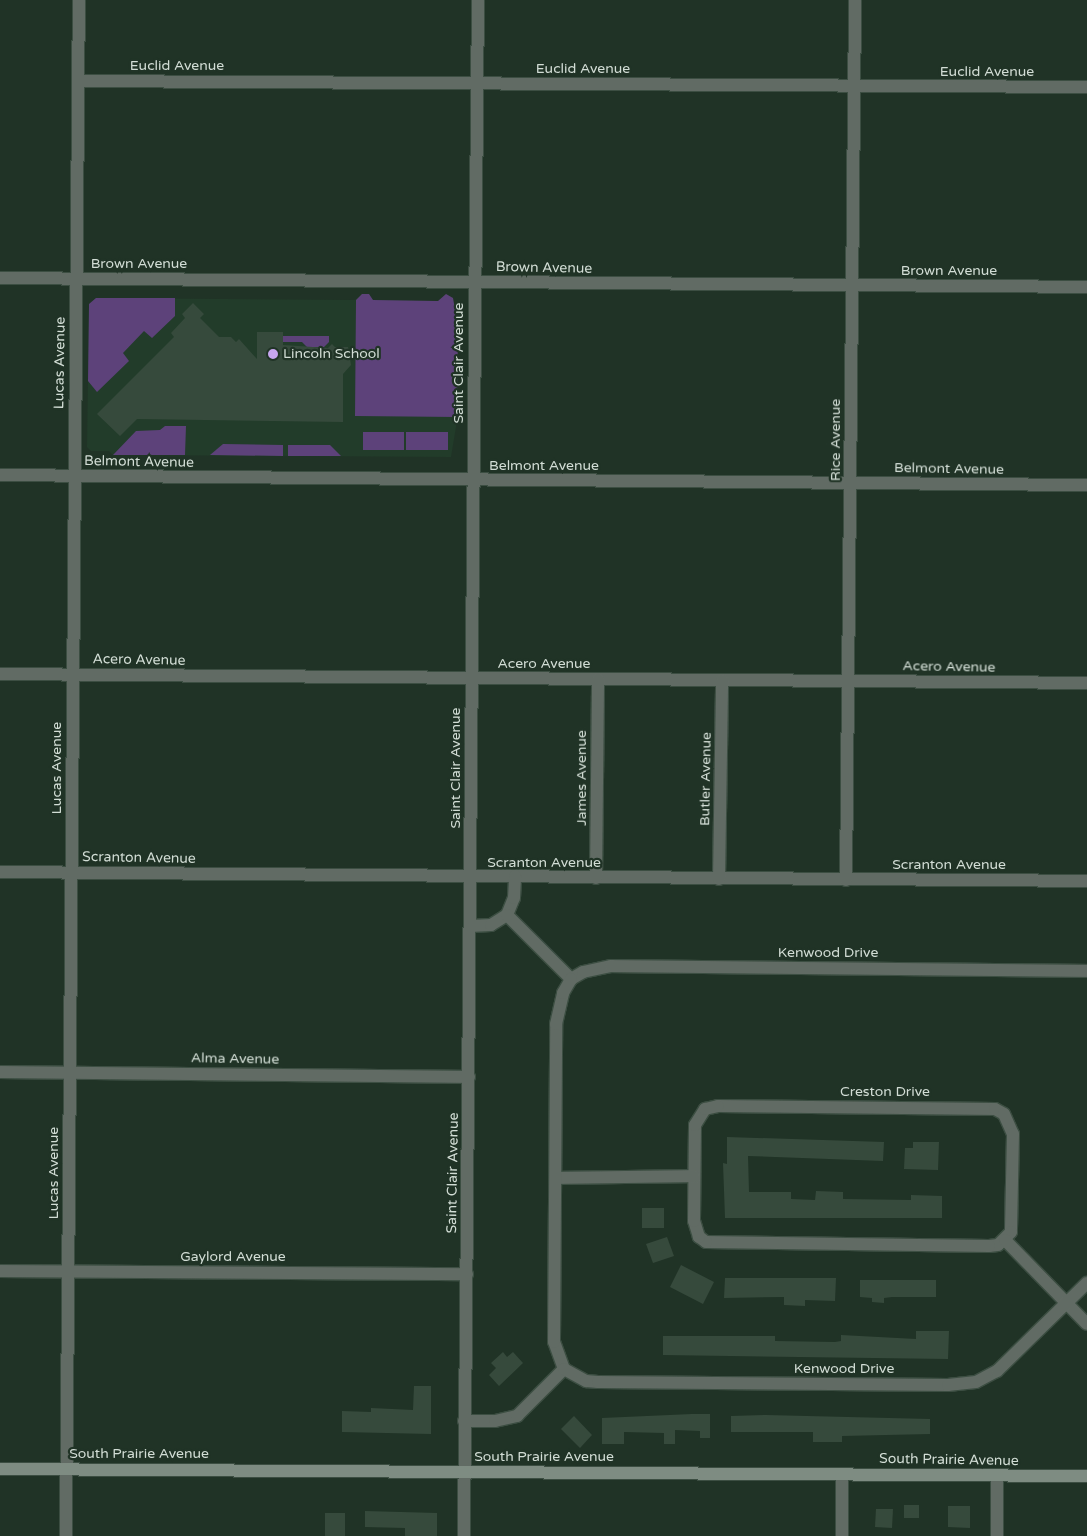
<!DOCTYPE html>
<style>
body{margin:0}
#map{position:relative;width:1087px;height:1536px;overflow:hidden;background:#203326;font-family:"Varela Round",sans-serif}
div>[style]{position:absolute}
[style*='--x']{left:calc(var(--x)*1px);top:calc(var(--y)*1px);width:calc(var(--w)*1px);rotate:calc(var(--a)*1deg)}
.built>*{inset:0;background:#223c2a}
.green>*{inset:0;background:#5d427a}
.building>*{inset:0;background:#364a3c}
.roads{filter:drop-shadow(1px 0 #3c4e42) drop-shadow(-1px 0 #3c4e42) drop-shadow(0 1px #3c4e42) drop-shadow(0 -1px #3c4e42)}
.minor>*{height:12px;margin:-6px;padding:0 6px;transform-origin:6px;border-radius:6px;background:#616b64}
.tertiary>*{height:12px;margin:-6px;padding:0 6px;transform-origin:6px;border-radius:6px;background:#616b64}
.secondary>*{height:12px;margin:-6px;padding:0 6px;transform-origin:6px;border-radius:6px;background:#7e8c82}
.dots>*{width:14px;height:14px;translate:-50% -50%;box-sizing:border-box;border:2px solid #203326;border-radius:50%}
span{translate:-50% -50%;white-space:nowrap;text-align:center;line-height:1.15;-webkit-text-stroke:4.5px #203326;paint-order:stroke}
.street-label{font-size:14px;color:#d2ddd5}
.poi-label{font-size:14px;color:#d2ddd5}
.left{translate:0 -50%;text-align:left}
</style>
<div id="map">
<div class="built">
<i style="clip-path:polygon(362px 294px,369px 294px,373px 300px,438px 301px,446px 294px,453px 298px,458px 327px,456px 427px,451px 457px,113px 455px,109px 451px,91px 451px,87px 447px,89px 304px,96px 298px,355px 300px)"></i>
</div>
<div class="green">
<i style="clip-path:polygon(362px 294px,369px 294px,373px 300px,438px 301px,446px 294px,453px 298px,458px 327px,457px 417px,355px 416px,356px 300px)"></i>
<i style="clip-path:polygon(96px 298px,175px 298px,175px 316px,152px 338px,144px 331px,123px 353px,129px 361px,97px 392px,88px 381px,89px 304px)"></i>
<i style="clip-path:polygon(283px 336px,329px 336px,329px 342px,324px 347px,307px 347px,302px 342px,283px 342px)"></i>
<i style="clip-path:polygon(165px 426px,186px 426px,185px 455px,113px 455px,136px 431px,160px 430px)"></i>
<i style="clip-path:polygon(363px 432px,404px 432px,404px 450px,363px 450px)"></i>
<i style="clip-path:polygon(406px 432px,448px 432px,448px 450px,406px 450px)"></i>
<i style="clip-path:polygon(223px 444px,283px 445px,283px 456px,210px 455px)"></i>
<i style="clip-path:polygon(288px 445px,330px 445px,341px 456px,288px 456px)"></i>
</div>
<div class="building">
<i style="clip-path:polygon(193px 303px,204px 314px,200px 318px,219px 337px,231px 337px,236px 342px,239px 339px,257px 359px,257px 332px,283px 332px,283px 345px,328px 348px,332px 344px,335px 347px,348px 347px,351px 365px,343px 374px,343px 422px,137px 419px,120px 436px,97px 414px,174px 337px,171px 333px,185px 318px,182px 314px)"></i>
<i style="clip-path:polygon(727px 1137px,884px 1142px,883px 1161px,748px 1156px,749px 1192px,791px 1192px,791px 1199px,815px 1200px,816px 1191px,843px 1192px,843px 1199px,911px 1200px,911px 1195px,942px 1196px,942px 1218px,725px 1218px,723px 1163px,727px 1164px)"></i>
<i style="clip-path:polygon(913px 1142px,939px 1142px,938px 1170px,904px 1169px,905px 1148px,913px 1148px)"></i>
<i style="clip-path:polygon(642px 1208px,664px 1208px,664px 1228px,642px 1228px)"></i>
<i style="clip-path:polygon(667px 1237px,674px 1256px,653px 1263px,646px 1244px)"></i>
<i style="clip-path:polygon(681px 1265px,714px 1282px,703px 1304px,670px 1287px)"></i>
<i style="clip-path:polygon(725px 1278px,836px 1278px,835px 1301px,805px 1300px,805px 1306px,784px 1305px,784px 1297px,724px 1298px)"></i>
<i style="clip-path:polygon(860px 1280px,936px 1280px,936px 1297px,892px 1297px,884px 1298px,884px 1303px,872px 1302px,872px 1298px,860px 1297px)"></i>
<i style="clip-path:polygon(916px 1331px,949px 1331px,948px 1359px,663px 1355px,663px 1336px,775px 1336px,775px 1341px,835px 1342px,841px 1341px,841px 1335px,916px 1339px)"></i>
<i style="clip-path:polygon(503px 1352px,507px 1357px,513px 1352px,523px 1363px,499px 1386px,489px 1375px,496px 1368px,491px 1363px)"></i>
<i style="clip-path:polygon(414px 1386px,431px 1386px,431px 1434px,342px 1432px,342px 1411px,371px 1412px,371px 1408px,413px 1410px)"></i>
<i style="clip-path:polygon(692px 1414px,710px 1414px,710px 1438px,700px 1438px,700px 1431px,675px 1430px,675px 1444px,664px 1444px,664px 1433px,624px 1432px,624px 1444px,602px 1444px,602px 1418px)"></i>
<i style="clip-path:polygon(766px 1415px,930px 1419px,930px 1434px,842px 1436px,842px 1442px,813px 1442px,813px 1432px,731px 1432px,731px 1416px)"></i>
<i style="clip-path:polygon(574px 1416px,592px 1435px,580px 1448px,561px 1429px)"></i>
<i style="clip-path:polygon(904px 1505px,919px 1505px,919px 1518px,904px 1518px)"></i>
<i style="clip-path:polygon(948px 1506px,970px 1506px,970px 1528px,948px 1527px)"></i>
<i style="clip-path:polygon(876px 1509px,893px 1509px,892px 1528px,875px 1527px)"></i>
<i style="clip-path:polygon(365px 1511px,437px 1513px,437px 1536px,405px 1536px,405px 1528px,365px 1527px)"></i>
<i style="clip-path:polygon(325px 1513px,345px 1513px,345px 1536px,325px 1536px)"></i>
</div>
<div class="roads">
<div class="minor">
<i style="--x:78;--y:81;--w:1009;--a:0.34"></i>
<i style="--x:0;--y:278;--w:1087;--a:0.47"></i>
<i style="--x:0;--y:475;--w:1087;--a:0.53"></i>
<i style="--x:0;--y:674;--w:1087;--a:0.47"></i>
<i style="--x:0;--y:872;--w:1087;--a:0.47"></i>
<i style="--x:596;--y:878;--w:199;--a:-89.4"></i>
<i style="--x:719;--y:879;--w:199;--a:-89.1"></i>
<i style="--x:846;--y:880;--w:880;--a:-89.41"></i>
<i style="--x:507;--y:915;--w:18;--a:-68"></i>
<i style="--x:514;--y:898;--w:22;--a:-87"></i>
<i style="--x:470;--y:926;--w:21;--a:-3"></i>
<i style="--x:491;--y:925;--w:19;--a:-32"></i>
<i style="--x:507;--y:915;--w:91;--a:45"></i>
<i style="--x:571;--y:979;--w:14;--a:-30"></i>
<i style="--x:583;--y:972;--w:29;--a:-12"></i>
<i style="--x:611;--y:966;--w:476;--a:0.6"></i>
<i style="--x:0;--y:1072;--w:469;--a:0.6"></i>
<i style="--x:718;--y:1106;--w:277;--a:0.6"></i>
<i style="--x:995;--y:1109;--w:10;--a:29"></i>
<i style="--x:1004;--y:1114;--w:22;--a:66"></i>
<i style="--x:1013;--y:1134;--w:98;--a:91.2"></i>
<i style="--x:1011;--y:1232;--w:18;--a:135"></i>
<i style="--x:998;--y:1245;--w:9;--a:174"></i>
<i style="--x:989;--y:1246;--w:283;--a:-179.2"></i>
<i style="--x:706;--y:1242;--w:9;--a:-144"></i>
<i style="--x:699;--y:1237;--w:17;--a:-107"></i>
<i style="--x:694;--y:1221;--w:96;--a:-89.4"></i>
<i style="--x:695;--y:1125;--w:19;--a:-58"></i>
<i style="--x:705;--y:1109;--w:13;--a:-13"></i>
<i style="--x:557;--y:1178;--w:137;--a:-0.8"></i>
<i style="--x:1005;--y:1240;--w:117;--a:45.7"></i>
<i style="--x:0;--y:1271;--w:467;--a:0.4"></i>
<i style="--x:564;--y:1369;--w:29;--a:-110"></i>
<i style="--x:554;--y:1342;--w:318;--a:-89.6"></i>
<i style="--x:556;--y:1024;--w:32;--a:-77"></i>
<i style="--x:563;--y:993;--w:16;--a:-60"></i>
<i style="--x:464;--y:1421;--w:31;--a:0"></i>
<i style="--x:495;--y:1421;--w:23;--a:-13"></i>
<i style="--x:517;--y:1416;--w:66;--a:-45"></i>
<i style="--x:564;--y:1369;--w:25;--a:29"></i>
<i style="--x:586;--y:1381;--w:12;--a:5"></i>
<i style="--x:598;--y:1382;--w:350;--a:0.5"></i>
<i style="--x:948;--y:1385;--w:28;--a:-6"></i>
<i style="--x:976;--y:1382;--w:24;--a:-28"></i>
<i style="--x:997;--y:1371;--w:126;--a:-44.4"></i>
<i style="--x:842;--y:1474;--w:62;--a:90"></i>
<i style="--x:66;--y:1536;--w:1536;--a:-89.52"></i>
<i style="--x:997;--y:1536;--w:60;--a:-90"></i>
</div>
<div class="tertiary">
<i style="--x:464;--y:1536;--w:1536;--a:-89.48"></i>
</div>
<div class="secondary">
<i style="--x:0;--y:1469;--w:1087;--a:0.37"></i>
</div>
</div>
<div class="dots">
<i style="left:273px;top:354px;background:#c7a6ef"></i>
</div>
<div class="street-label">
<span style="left:177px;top:66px">Euclid Avenue</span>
<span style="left:583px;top:69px">Euclid Avenue</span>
<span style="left:987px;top:72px">Euclid Avenue</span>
<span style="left:139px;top:264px">Brown Avenue</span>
<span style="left:544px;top:268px;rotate:1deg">Brown Avenue</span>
<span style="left:949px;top:271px">Brown Avenue</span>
<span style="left:60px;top:363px;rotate:-89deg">Lucas Avenue</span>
<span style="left:459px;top:363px;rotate:-90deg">Saint Clair Avenue</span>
<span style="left:836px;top:440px;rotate:-90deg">Rice Avenue</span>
<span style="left:139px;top:462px;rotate:1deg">Belmont Avenue</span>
<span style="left:544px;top:466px">Belmont Avenue</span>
<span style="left:949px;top:469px;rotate:1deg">Belmont Avenue</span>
<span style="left:139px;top:660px;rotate:1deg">Acero Avenue</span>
<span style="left:544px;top:664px">Acero Avenue</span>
<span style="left:949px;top:667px;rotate:1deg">Acero Avenue</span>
<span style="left:57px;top:768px;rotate:-90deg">Lucas Avenue</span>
<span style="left:456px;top:768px;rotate:-90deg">Saint Clair Avenue</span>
<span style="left:582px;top:778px;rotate:-90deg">James Avenue</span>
<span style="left:706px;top:779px;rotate:-89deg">Butler Avenue</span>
<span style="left:139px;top:858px;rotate:1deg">Scranton Avenue</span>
<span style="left:544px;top:863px">Scranton Avenue</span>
<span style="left:949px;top:865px">Scranton Avenue</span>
<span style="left:828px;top:953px">Kenwood Drive</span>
<span style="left:235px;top:1059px;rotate:1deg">Alma Avenue</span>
<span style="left:885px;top:1092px">Creston Drive</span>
<span style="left:54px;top:1173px;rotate:-90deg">Lucas Avenue</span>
<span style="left:453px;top:1173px;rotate:-89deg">Saint Clair Avenue</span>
<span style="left:233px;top:1257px">Gaylord Avenue</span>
<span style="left:844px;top:1369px">Kenwood Drive</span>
<span style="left:139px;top:1454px">South Prairie Avenue</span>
<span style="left:544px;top:1457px">South Prairie Avenue</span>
<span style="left:949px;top:1460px;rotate:1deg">South Prairie Avenue</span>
</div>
<div class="poi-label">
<span class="left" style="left:283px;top:354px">Lincoln School</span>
</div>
</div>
